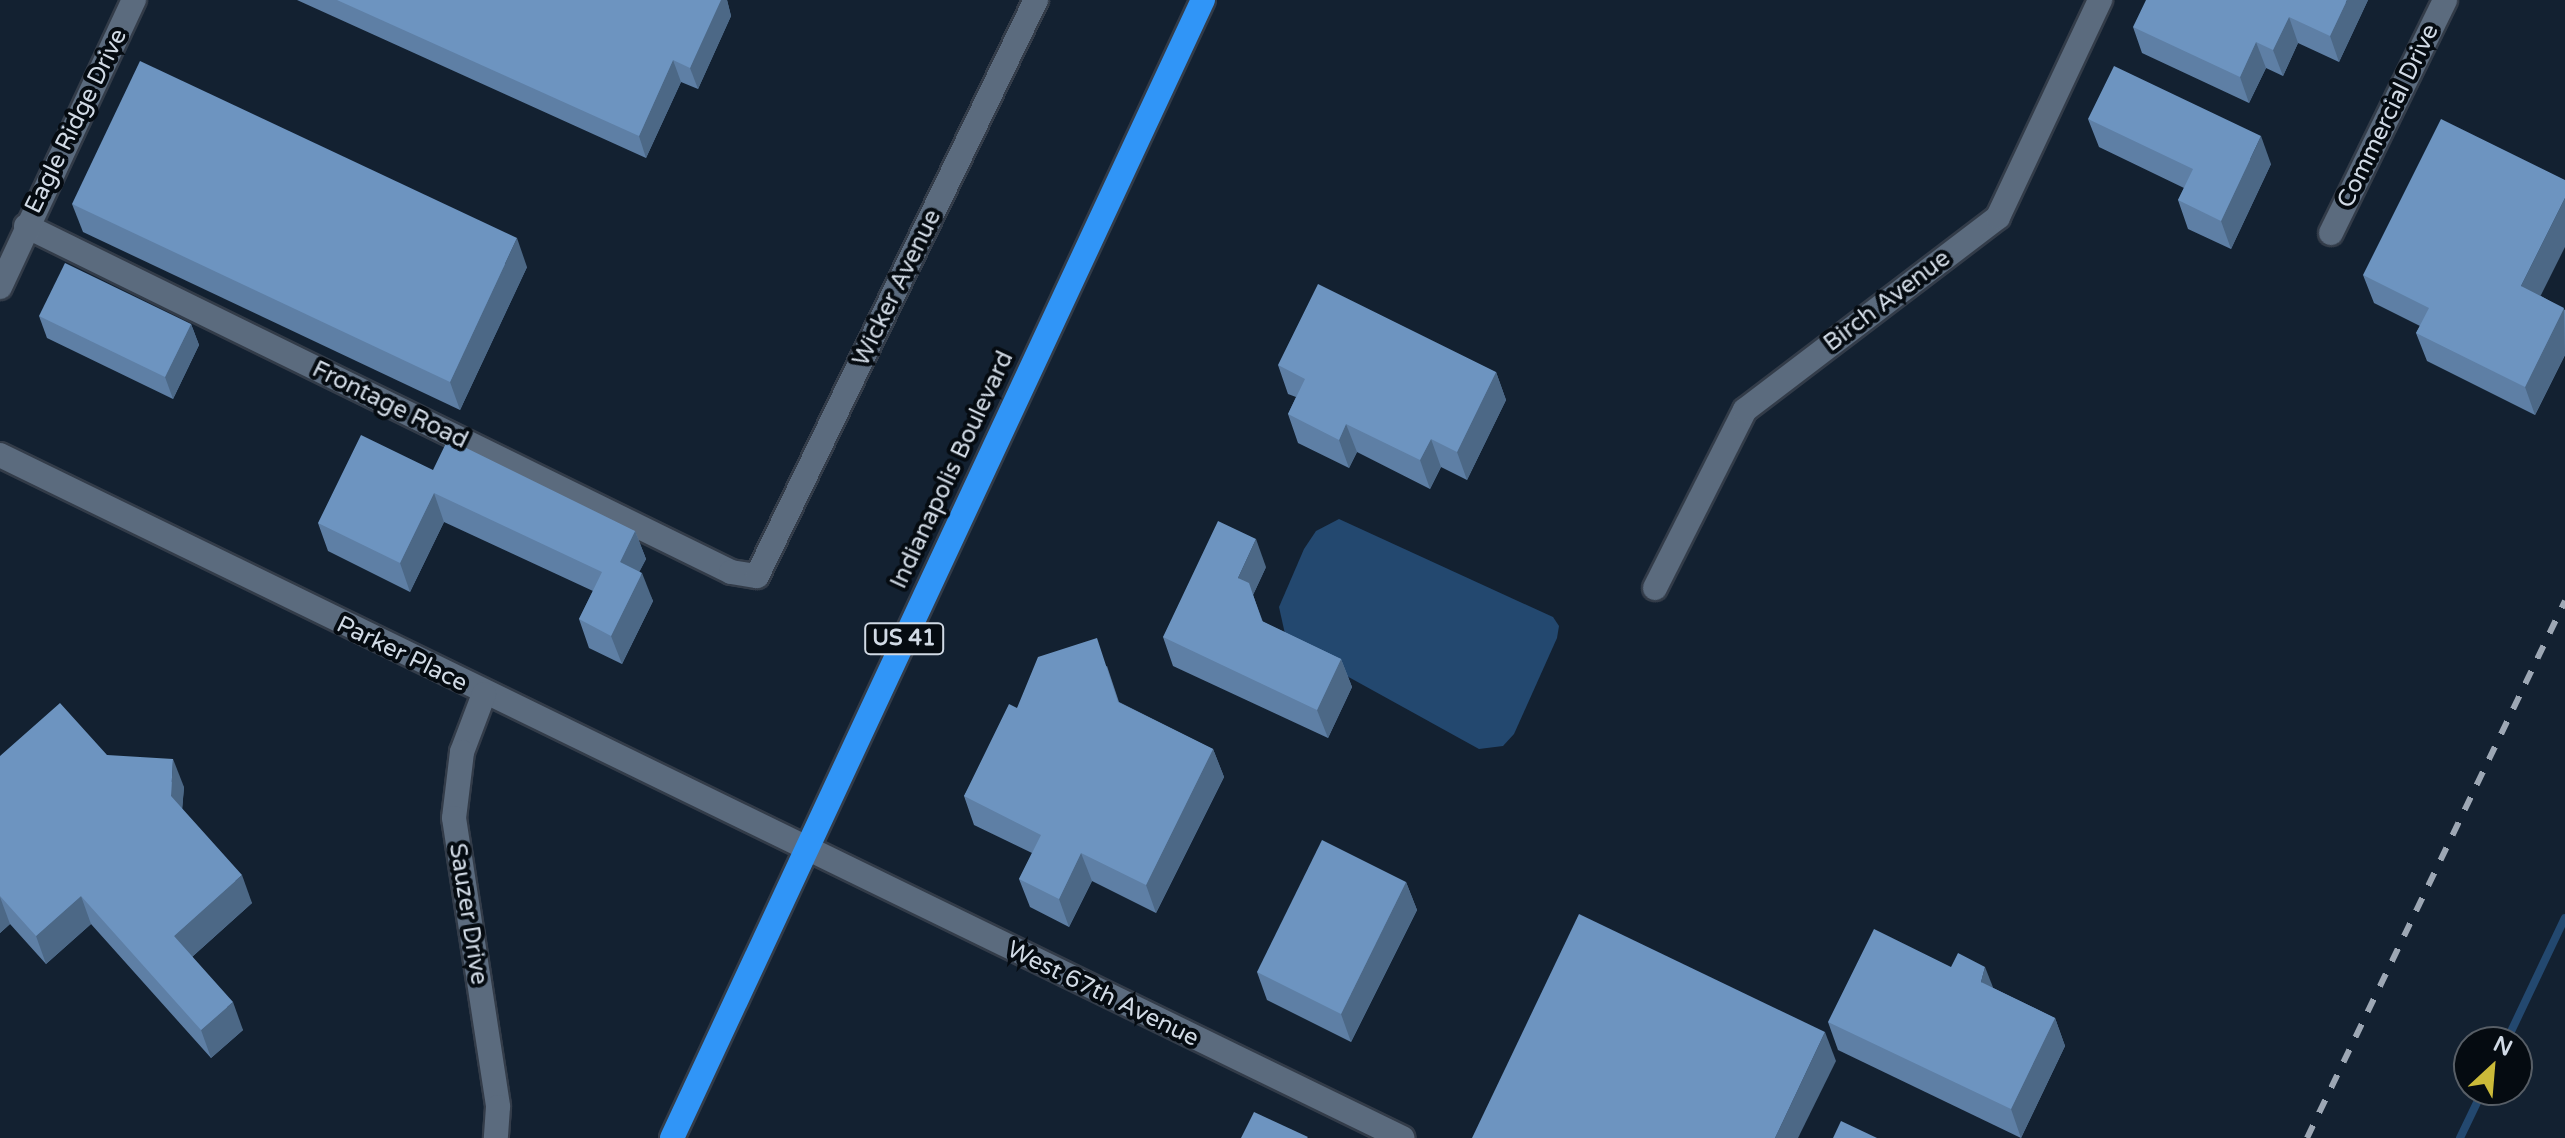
<!DOCTYPE html>
<style>
body{margin:0}
#map{position:relative;width:2565px;height:1138px;overflow:hidden;background:#132131;font-family:"Varela Round",sans-serif}
div>[style]{position:absolute}
[style*='--x']{left:calc(var(--x)*1px);top:calc(var(--y)*1px);width:calc(var(--w)*1px);rotate:calc(var(--a)*1deg)}
.water>*{inset:0;background:#23486f}
.stream>*{height:8px;margin:-4px;padding:0 4px;transform-origin:4px;border-radius:4px;background:#23486f}
.roads{filter:drop-shadow(2px 0 #333c49) drop-shadow(-2px 0 #333c49) drop-shadow(0 2px #333c49) drop-shadow(0 -2px #333c49)}
.street>*{height:24px;margin:-12px;padding:0 12px;transform-origin:12px;border-radius:12px;background:#5b6b7e}
.highway>*{height:24px;margin:-12px;padding:0 12px;transform-origin:12px;border-radius:12px;background:#3095f7}
.rail>*{height:6px;margin-top:-3px;transform-origin:0;background:repeating-linear-gradient(90deg,#9da7b4 0 14px,transparent 0 28px)}
.wall>*{inset:0;background:#5e7fa5}
.shaded-wall>*{inset:0;background:#4c6886}
.building>*{inset:0;background:#6d94c0}
span{translate:-50% -50%;white-space:nowrap;text-align:center;line-height:1.15;-webkit-text-stroke:8px #050b11;paint-order:stroke}
.shield-label span{padding:2px 6px;background:#050b11;border:2px solid;border-radius:6px;-webkit-text-stroke-width:0}
.shield-label{font-size:22px;color:#d1dae5;font-weight:700}
.street-label{font-size:24px;color:#d1dae5}
.north{position:absolute;left:2453px;top:1026px;width:80px;height:80px;box-sizing:border-box;background:#050b11;border:2px solid #575e66;border-radius:50%;rotate:26deg;font-size:22px;font-weight:700;line-height:32px;text-align:center;color:#d1dae5}
.north::after{content:'';display:block;margin:auto;width:28px;height:36px;background:#cbba39;clip-path:polygon(50% 0,100% 100%,50% 72%,0 100%)}
</style>
<div id="map">
<div class="water">
<i style="clip-path:polygon(1339px 519px,1553px 617px,1559px 626px,1557px 638px,1514px 734px,1503px 746px,1479px 749px,1287px 643px,1279px 607px,1304px 549px,1316px 531px)"></i>
</div>
<div class="stream">
<i style="--x:2506;--y:1042;--w:137;--a:-64.6"></i>
<i style="--x:2460;--y:1138;--w:53;--a:-64.4"></i>
</div>
<div class="roads">
<div class="street">
<i style="--x:26;--y:226;--w:785;--a:26.14"></i>
<i style="--x:731;--y:572;--w:26;--a:9"></i>
<i style="--x:757;--y:576;--w:640;--a:-64.16"></i>
<i style="--x:2331;--y:233;--w:259;--a:-63.9"></i>
<i style="--x:0;--y:287;--w:317;--a:-65"></i>
<i style="--x:0;--y:455;--w:1560;--a:25.97"></i>
<i style="--x:1655;--y:588;--w:199;--a:-63.2"></i>
<i style="--x:1745;--y:410;--w:318;--a:-37.3"></i>
<i style="--x:1998;--y:217;--w:240;--a:-64.8"></i>
<i style="--x:484;--y:694;--w:62;--a:110.8"></i>
<i style="--x:462;--y:752;--w:66;--a:96.9"></i>
<i style="--x:454;--y:818;--w:292;--a:81.3"></i>
<i style="--x:498;--y:1107;--w:31;--a:94"></i>
</div>
<div class="highway">
<i style="--x:672;--y:1138;--w:1256;--a:-64.99"></i>
</div>
</div>
<div class="rail">
<i style="--x:2307;--y:1138;--w:596;--a:-64.34"></i>
</div>
<div class="wall">
<i style="clip-path:polygon(297px 0,727px 0,731px 16px,698px 89px,681px 82px,646px 158px)"></i>
<i style="clip-path:polygon(2368px 0,2339px 62px,2298px 43px,2283px 76px,2266px 68px,2249px 103px,2142px 53px,2133px 27px)"></i>
<i style="clip-path:polygon(2088px 119px,2271px 164px,2231px 249px,2188px 229px,2178px 200px,2184px 188px,2099px 147px)"></i>
<i style="clip-path:polygon(72px 204px,527px 267px,460px 410px,83px 232px)"></i>
<i style="clip-path:polygon(2363px 275px,2541px 296px,2565px 310px,2565px 355px,2535px 415px,2427px 361px,2416px 333px,2420px 326px,2374px 303px)"></i>
<i style="clip-path:polygon(39px 316px,191px 324px,199px 345px,173px 399px,47px 338px)"></i>
<i style="clip-path:polygon(1278px 365px,1496px 372px,1506px 400px,1467px 480px,1441px 467px,1430px 489px,1357px 452px,1349px 468px,1298px 443px,1288px 414px,1296px 397px,1288px 394px)"></i>
<i style="clip-path:polygon(433px 470px,635px 531px,646px 559px,639px 572px,653px 601px,622px 664px,589px 648px,579px 619px,593px 591px,444px 522px,410px 592px,328px 551px,318px 523px)"></i>
<i style="clip-path:polygon(1266px 567px,1253px 595px,1263px 622px,1341px 659px,1352px 687px,1328px 738px,1173px 666px,1163px 637px)"></i>
<i style="clip-path:polygon(1107px 666px,1119px 702px,1213px 749px,1224px 777px,1156px 913px,1092px 881px,1069px 927px,1030px 907px,1019px 879px,1032px 853px,974px 825px,964px 796px,1017px 708px)"></i>
<i style="clip-path:polygon(107px 755px,184px 787px,182px 809px,252px 903px,192px 957px,243px 1030px,211px 1058px,91px 924px,46px 964px,10px 924px,0 933px,0 756px)"></i>
<i style="clip-path:polygon(1406px 882px,1417px 910px,1351px 1042px,1267px 1000px,1257px 972px)"></i>
<i style="clip-path:polygon(1993px 988px,2055px 1018px,2065px 1046px,2021px 1138px,1838px 1050px,1828px 1022px)"></i>
</div>
<div class="shaded-wall">
<i style="clip-path:polygon(717px 0,727px 0,731px 16px,698px 89px,690px 68px)"></i>
<i style="clip-path:polygon(2347px 0,2368px 0,2339px 62px,2330px 36px)"></i>
<i style="clip-path:polygon(2289px 17px,2298px 43px,2283px 76px,2273px 50px)"></i>
<i style="clip-path:polygon(2256px 42px,2266px 68px,2249px 103px,2240px 77px)"></i>
<i style="clip-path:polygon(673px 60px,681px 82px,646px 158px,639px 136px)"></i>
<i style="clip-path:polygon(2261px 136px,2271px 164px,2231px 249px,2221px 221px)"></i>
<i style="clip-path:polygon(2565px 198px,2565px 247px,2531px 315px,2521px 286px)"></i>
<i style="clip-path:polygon(517px 238px,527px 267px,460px 410px,450px 382px)"></i>
<i style="clip-path:polygon(2564px 308px,2565px 355px,2535px 415px,2525px 387px)"></i>
<i style="clip-path:polygon(191px 324px,199px 345px,173px 399px,165px 377px)"></i>
<i style="clip-path:polygon(1496px 372px,1506px 400px,1467px 480px,1457px 452px)"></i>
<i style="clip-path:polygon(1346px 424px,1357px 452px,1349px 468px,1339px 440px)"></i>
<i style="clip-path:polygon(1431px 439px,1441px 467px,1430px 489px,1420px 460px)"></i>
<i style="clip-path:polygon(434px 493px,444px 522px,410px 592px,400px 563px)"></i>
<i style="clip-path:polygon(635px 531px,646px 559px,630px 590px,620px 562px)"></i>
<i style="clip-path:polygon(1256px 539px,1266px 567px,1253px 595px,1238px 578px)"></i>
<i style="clip-path:polygon(642px 573px,653px 601px,622px 664px,611px 636px)"></i>
<i style="clip-path:polygon(1341px 659px,1352px 687px,1328px 738px,1317px 710px)"></i>
<i style="clip-path:polygon(1213px 749px,1224px 777px,1156px 913px,1146px 885px)"></i>
<i style="clip-path:polygon(173px 759px,184px 787px,181px 824px,171px 796px)"></i>
<i style="clip-path:polygon(1081px 853px,1092px 881px,1069px 927px,1059px 899px)"></i>
<i style="clip-path:polygon(242px 875px,252px 903px,184px 964px,174px 936px)"></i>
<i style="clip-path:polygon(1406px 882px,1417px 910px,1351px 1042px,1341px 1014px)"></i>
<i style="clip-path:polygon(81px 896px,91px 924px,46px 964px,36px 936px)"></i>
<i style="clip-path:polygon(0 897px,10px 924px,0 933px)"></i>
<i style="clip-path:polygon(1985px 967px,1996px 995px,1981px 982px)"></i>
<i style="clip-path:polygon(233px 1002px,243px 1030px,211px 1058px,201px 1030px)"></i>
<i style="clip-path:polygon(2055px 1018px,2065px 1046px,2021px 1138px,2011px 1109px)"></i>
<i style="clip-path:polygon(1825px 1032px,1836px 1061px,1798px 1138px,1775px 1138px)"></i>
</div>
<div class="building">
<i style="clip-path:polygon(337px 0,721px 0,690px 68px,673px 60px,639px 136px)"></i>
<i style="clip-path:polygon(2146px 0,2347px 0,2330px 36px,2289px 17px,2273px 50px,2256px 42px,2240px 77px,2133px 27px)"></i>
<i style="clip-path:polygon(140px 61px,517px 238px,450px 382px,72px 204px)"></i>
<i style="clip-path:polygon(2114px 66px,2261px 136px,2221px 221px,2178px 200px,2193px 169px,2088px 119px)"></i>
<i style="clip-path:polygon(2441px 119px,2565px 180px,2565px 198px,2521px 286px,2564px 308px,2525px 387px,2416px 333px,2429px 308px,2363px 275px)"></i>
<i style="clip-path:polygon(65px 263px,191px 324px,165px 377px,39px 316px)"></i>
<i style="clip-path:polygon(1318px 284px,1496px 372px,1457px 452px,1431px 439px,1420px 460px,1346px 424px,1339px 440px,1288px 414px,1305px 379px,1278px 365px)"></i>
<i style="clip-path:polygon(361px 435px,433px 470px,448px 439px,635px 531px,620px 562px,642px 573px,611px 636px,579px 619px,602px 572px,434px 493px,400px 563px,318px 523px)"></i>
<i style="clip-path:polygon(1218px 521px,1256px 539px,1238px 578px,1249px 583px,1262px 621px,1341px 659px,1317px 710px,1163px 637px)"></i>
<i style="clip-path:polygon(1097px 638px,1118px 702px,1213px 749px,1146px 885px,1081px 853px,1059px 899px,1019px 879px,1041px 835px,964px 796px,1009px 704px,1017px 708px,1038px 657px)"></i>
<i style="clip-path:polygon(60px 703px,107px 755px,173px 759px,171px 796px,242px 875px,174px 936px,233px 1002px,201px 1030px,81px 896px,36px 936px,0 896px,0 756px)"></i>
<i style="clip-path:polygon(1322px 840px,1406px 882px,1341px 1014px,1257px 972px)"></i>
<i style="clip-path:polygon(1579px 914px,1825px 1032px,1775px 1138px,1472px 1138px)"></i>
<i style="clip-path:polygon(1874px 929px,1951px 967px,1958px 953px,1985px 967px,1981px 982px,2055px 1018px,2011px 1109px,1828px 1022px)"></i>
<i style="clip-path:polygon(1254px 1112px,1308px 1137px,1307px 1138px,1241px 1138px)"></i>
<i style="clip-path:polygon(1841px 1121px,1877px 1138px,1833px 1138px)"></i>
</div>
<div class="shield-label">
<span style="left:904px;top:639px">US 41</span>
</div>
<div class="street-label">
<span style="left:2388px;top:116px;rotate:-64deg">Commercial Drive</span>
<span style="left:76px;top:121px;rotate:-64deg">Eagle Ridge Drive</span>
<span style="left:897px;top:288px;rotate:-64deg">Wicker Avenue</span>
<span style="left:1887px;top:301px;rotate:-37deg">Birch Avenue</span>
<span style="left:390px;top:405px;rotate:26deg">Frontage Road</span>
<span style="left:952px;top:470px;rotate:-65deg">Indianapolis Boulevard</span>
<span style="left:402px;top:654px;rotate:26deg">Parker Place</span>
<span style="left:468px;top:914px;rotate:81deg">Sauzer Drive</span>
<span style="left:1103px;top:994px;rotate:26deg">West 67th Avenue</span>
</div>
<div class="north">N</div>
</div>
